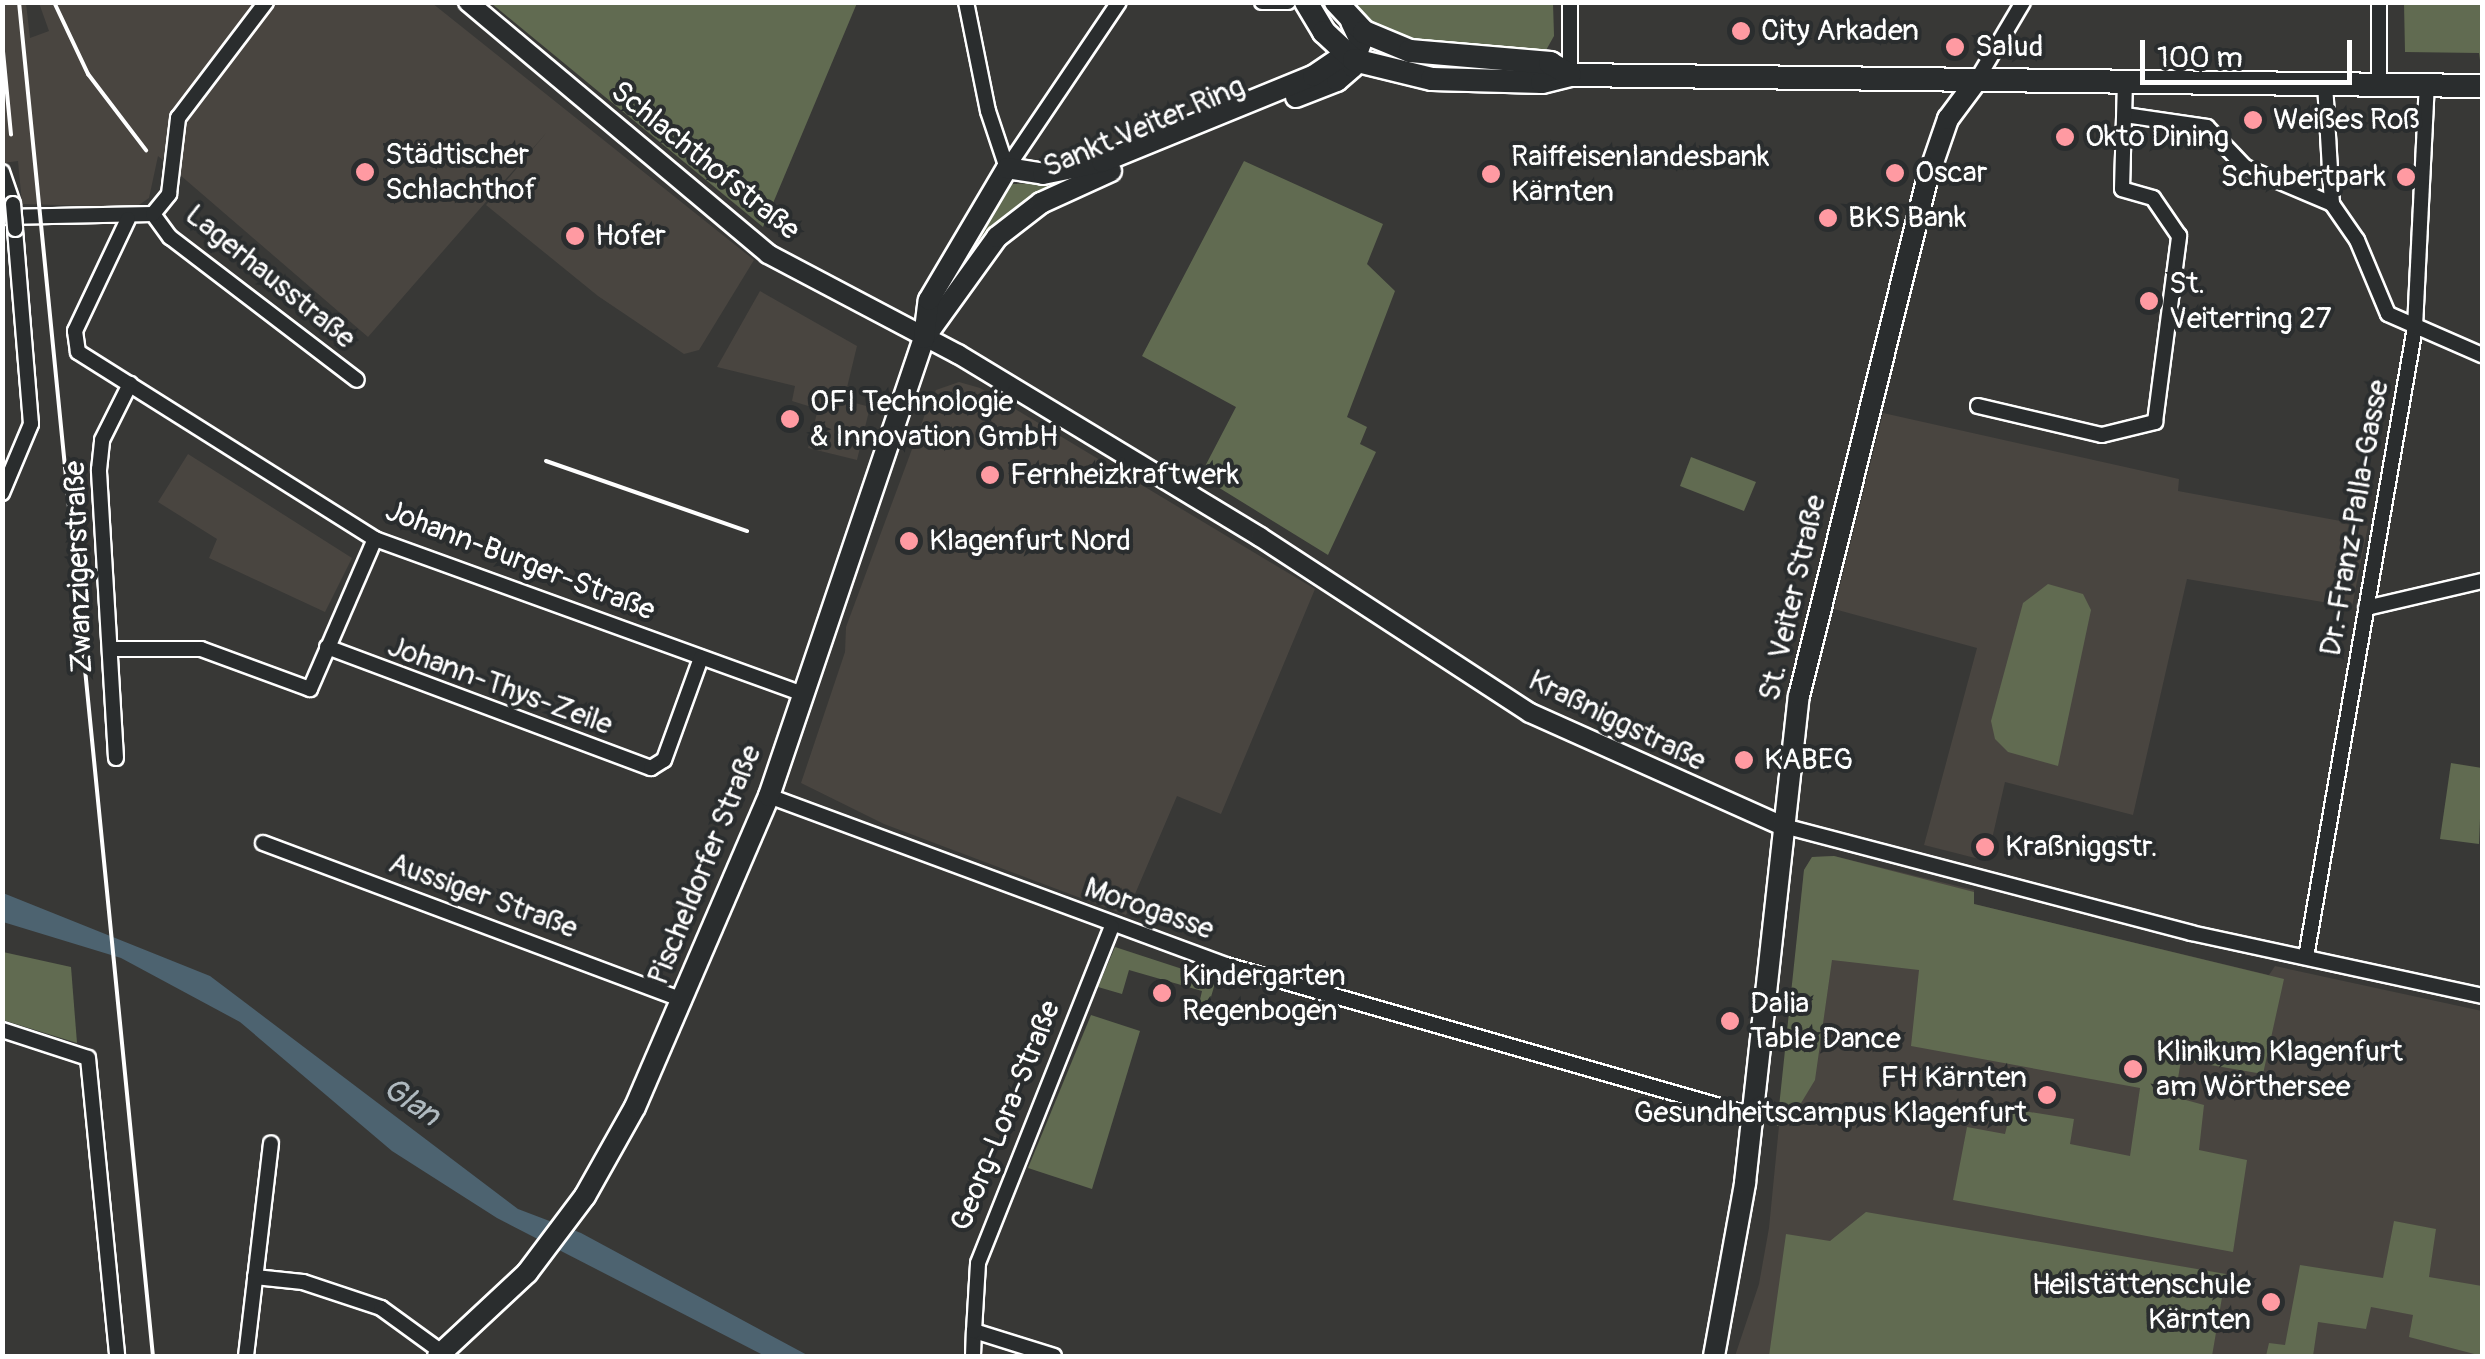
<!DOCTYPE html>
<meta charset="utf-8">
<style>
body{margin:0}
#map{position:relative;width:2485px;height:1359px;overflow:hidden;background:#383836;font-family:Pangolin,sans-serif}
div>[style]{position:absolute}
[style*='--x']{left:calc(var(--x)*1px);top:calc(var(--y)*1px);width:calc(var(--w)*1px);rotate:calc(var(--a)*1deg)}
.built>*{inset:0;background:#494540}
.green>*{inset:0;background:#616b51}
.water>*{inset:0;background:#4d6370}
.roads{filter:drop-shadow(2px 0 #fff) drop-shadow(-2px 0 #fff) drop-shadow(0 2px #fff) drop-shadow(0 -2px #fff)}
.minor>*{height:14px;margin:-7px;padding:0 7px;transform-origin:7px;border-radius:7px;background:#2a2d2e}
.tertiary>*{height:18px;margin:-9px;padding:0 9px;transform-origin:9px;border-radius:9px;background:#2a2d2e}
.secondary>*{height:20px;margin:-10px;padding:0 10px;transform-origin:10px;border-radius:10px;background:#2a2d2e}
.primary>*{height:22px;margin:-11px;padding:0 11px;transform-origin:11px;border-radius:11px;background:#2a2d2e}
.rail>*{height:4px;margin:-2px;padding:0 2px;transform-origin:2px;border-radius:2px;background:#fff}
.bridges{filter:drop-shadow(2px 0 #fff) drop-shadow(-2px 0 #fff) drop-shadow(0 2px #fff) drop-shadow(0 -2px #fff)}
.minor-bridge>*{height:14px;margin:-7px;padding:0 7px;transform-origin:7px;border-radius:7px;background:#2a2d2e}
.dots>*{width:28px;height:28px;translate:-50% -50%;box-sizing:border-box;border:5px solid #2a2d2e;border-radius:50%}
span{translate:-50% -50%;white-space:nowrap;text-align:center;line-height:1.15;-webkit-text-stroke:8px #2a2d2e;paint-order:stroke}
.poi-label{font-size:30px;color:#fff}
.left{translate:0 -50%;text-align:left}
.right{translate:-100% -50%;text-align:right}
.street-label{font-size:30px;color:#fff}
.water-label{font-size:32px;color:#afb9bf;font-style:italic}
.frame{position:absolute;inset:0;border:5px solid #fff;pointer-events:none}
.scale{position:absolute;left:2140px;top:40px;width:212px;height:45px;box-sizing:border-box;border:5px solid #fff;border-top:0;padding-left:12px;font-size:30px;line-height:35px;white-space:nowrap;color:#fff;-webkit-text-stroke:8px #2a2d2e;paint-order:stroke}
</style>
<div id="map">
<div class="built">
<i style="clip-path:polygon(3px 3px,26px 3px,30px 38px,49px 31px,39px 3px,432px 3px,754px 260px,699px 350px,684px 354px,598px 296px,486px 205px,547px 132px,368px 337px,158px 156px,149px 198px,136px 207px,22px 204px,18px 161px,3px 163px)"></i>
<i style="clip-path:polygon(760px 291px,857px 346px,844px 400px,870px 407px,857px 460px,808px 448px,818px 409px,792px 401px,795px 386px,717px 367px)"></i>
<i style="clip-path:polygon(959px 382px,980px 388px,1315px 589px,1221px 814px,1177px 796px,1126px 915px,884px 824px,801px 783px,845px 652px,846px 627px,928px 406px,936px 390px)"></i>
<i style="clip-path:polygon(1883px 413px,2179px 479px,2178px 491px,2368px 526px,2352px 607px,2187px 579px,2133px 815px,2005px 782px,1987px 861px,1924px 845px,1977px 648px,1834px 609px)"></i>
<i style="clip-path:polygon(188px 454px,352px 558px,325px 612px,209px 558px,217px 539px,158px 502px)"></i>
<i style="clip-path:polygon(1834px 856px,1974px 890px,1974px 904px,2269px 975px,2275px 966px,2482px 1011px,2482px 1356px,1735px 1356px,1759px 1284px,1769px 1228px,1804px 870px,1812px 857px)"></i>
</div>
<div class="green">
<i style="clip-path:polygon(491px 3px,857px 3px,763px 227px)"></i>
<i style="clip-path:polygon(1350px 3px,1553px 3px,1554px 36px,1545px 52px,1425px 46px,1382px 34px)"></i>
<i style="clip-path:polygon(2404px 3px,2482px 3px,2482px 75px,2479px 53px,2405px 52px)"></i>
<i style="clip-path:polygon(1244px 161px,1383px 224px,1367px 264px,1395px 291px,1347px 417px,1367px 427px,1360px 444px,1376px 452px,1328px 555px,1200px 476px,1236px 407px,1142px 356px)"></i>
<i style="clip-path:polygon(1059px 183px,997px 226px,941px 301px,963px 252px,1009px 184px)"></i>
<i style="clip-path:polygon(1691px 457px,1756px 482px,1744px 511px,1680px 486px)"></i>
<i style="clip-path:polygon(2048px 584px,2083px 594px,2091px 610px,2058px 766px,2008px 752px,1995px 739px,1991px 721px,2023px 603px)"></i>
<i style="clip-path:polygon(2451px 763px,2482px 768px,2479px 844px,2440px 839px)"></i>
<i style="clip-path:polygon(1834px 856px,1974px 892px,1974px 904px,2284px 979px,2263px 1074px,2181px 1060px,2175px 1097px,2204px 1105px,2199px 1150px,2247px 1160px,2233px 1252px,1953px 1200px,1967px 1127px,2005px 1134px,2011px 1109px,2074px 1119px,2070px 1144px,2130px 1156px,2140px 1088px,1911px 1046px,1919px 970px,1832px 960px,1815px 1080px,1789px 1123px,1777px 1126px,1804px 870px,1812px 857px)"></i>
<i style="clip-path:polygon(1115px 947px,1216px 980px,1208px 1007px,1199px 1004px,1202px 991px,1129px 970px,1122px 994px,1098px 987px)"></i>
<i style="clip-path:polygon(3px 952px,71px 967px,77px 1043px,3px 1020px)"></i>
<i style="clip-path:polygon(1091px 1015px,1140px 1031px,1092px 1189px,1028px 1168px)"></i>
<i style="clip-path:polygon(1866px 1212px,2226px 1274px,2212px 1356px,1769px 1356px,1786px 1234px,1830px 1241px)"></i>
<i style="clip-path:polygon(2394px 1221px,2436px 1229px,2429px 1277px,2482px 1286px,2482px 1356px,2409px 1337px,2413px 1315px,2371px 1307px,2366px 1329px,2318px 1322px,2313px 1356px,2266px 1356px,2269px 1343px,2285px 1345px,2300px 1265px,2383px 1278px)"></i>
</div>
<div class="water">
<i style="clip-path:polygon(3px 893px,210px 976px,518px 1209px,581px 1233px,809px 1356px,765px 1356px,497px 1218px,392px 1151px,240px 1022px,121px 958px,3px 922px)"></i>
</div>
<div class="roads">
<div class="minor">
<i style="--x:966;--y:2;--w:111;--a:78.6"></i>
<i style="--x:988;--y:111;--w:60;--a:71.6"></i>
<i style="--x:1262;--y:2;--w:26;--a:0"></i>
<i style="--x:1570;--y:2;--w:73;--a:90"></i>
<i style="--x:1975;--y:83;--w:94;--a:-59.3"></i>
<i style="--x:2325;--y:83;--w:121;--a:86.7"></i>
<i style="--x:2379;--y:83;--w:81;--a:-90"></i>
<i style="--x:2125;--y:115;--w:83;--a:8.3"></i>
<i style="--x:2207;--y:127;--w:55;--a:46.5"></i>
<i style="--x:2245;--y:167;--w:95;--a:23"></i>
<i style="--x:2332;--y:204;--w:44;--a:55.2"></i>
<i style="--x:2357;--y:240;--w:80;--a:67.3"></i>
<i style="--x:2388;--y:314;--w:103;--a:23.6"></i>
<i style="--x:1007;--y:168;--w:200;--a:-56"></i>
<i style="--x:2;--y:172;--w:34;--a:71"></i>
<i style="--x:153;--y:214;--w:29;--a:54"></i>
<i style="--x:170;--y:237;--w:235;--a:37.4"></i>
<i style="--x:2;--y:217;--w:151;--a:-1.1"></i>
<i style="--x:153;--y:214;--w:26;--a:-51"></i>
<i style="--x:169;--y:194;--w:77;--a:-83.2"></i>
<i style="--x:178;--y:118;--w:146;--a:-52.8"></i>
<i style="--x:128;--y:219;--w:124;--a:115.3"></i>
<i style="--x:75;--y:331;--w:21;--a:82"></i>
<i style="--x:78;--y:352;--w:351;--a:32.2"></i>
<i style="--x:375;--y:539;--w:456;--a:19.9"></i>
<i style="--x:1978;--y:406;--w:127;--a:13.2"></i>
<i style="--x:2102;--y:435;--w:55;--a:-13.8"></i>
<i style="--x:2155;--y:422;--w:188;--a:-82.6"></i>
<i style="--x:2179;--y:236;--w:46;--a:-124.4"></i>
<i style="--x:2153;--y:198;--w:32;--a:-164"></i>
<i style="--x:2122;--y:189;--w:109;--a:-88.4"></i>
<i style="--x:2;--y:493;--w:75;--a:-67.2"></i>
<i style="--x:31;--y:424;--w:196;--a:-94.7"></i>
<i style="--x:2366;--y:608;--w:119;--a:-13.1"></i>
<i style="--x:327;--y:647;--w:346;--a:20.5"></i>
<i style="--x:651;--y:768;--w:15;--a:-32"></i>
<i style="--x:664;--y:760;--w:109;--a:-70.1"></i>
<i style="--x:111;--y:649;--w:90;--a:0"></i>
<i style="--x:201;--y:649;--w:116;--a:20.2"></i>
<i style="--x:310;--y:689;--w:163;--a:-66.6"></i>
<i style="--x:116;--y:758;--w:289;--a:-93.4"></i>
<i style="--x:99;--y:470;--w:30;--a:-84"></i>
<i style="--x:102;--y:440;--w:63;--a:-63.4"></i>
<i style="--x:769;--y:796;--w:487;--a:20.3"></i>
<i style="--x:1226;--y:965;--w:546;--a:15.95"></i>
<i style="--x:1780;--y:825;--w:425;--a:14.7"></i>
<i style="--x:2191;--y:933;--w:298;--a:12.2"></i>
<i style="--x:263;--y:843;--w:449;--a:20.5"></i>
<i style="--x:2306;--y:957;--w:639;--a:-80.18"></i>
<i style="--x:2415;--y:327;--w:243;--a:-87.2"></i>
<i style="--x:2;--y:1030;--w:90;--a:18"></i>
<i style="--x:88;--y:1058;--w:299;--a:84.4"></i>
<i style="--x:255;--y:1277;--w:48;--a:5.9"></i>
<i style="--x:303;--y:1282;--w:82;--a:18.4"></i>
<i style="--x:381;--y:1308;--w:77;--a:36"></i>
<i style="--x:246;--y:1356;--w:214;--a:-83.3"></i>
<i style="--x:973;--y:1356;--w:25;--a:-88"></i>
<i style="--x:1054;--y:1356;--w:84;--a:-162.6"></i>
<i style="--x:974;--y:1331;--w:68;--a:-86.6"></i>
<i style="--x:978;--y:1263;--w:362;--a:-68.3"></i>
</div>
<div class="tertiary">
<i style="--x:468;--y:2;--w:392;--a:40"></i>
<i style="--x:768;--y:254;--w:215;--a:27.8"></i>
<i style="--x:958;--y:354;--w:353;--a:31.2"></i>
<i style="--x:1260;--y:537;--w:322;--a:33.1"></i>
<i style="--x:1530;--y:713;--w:274;--a:24.1"></i>
</div>
<div class="secondary">
<i style="--x:1296;--y:97;--w:44;--a:-21.3"></i>
<i style="--x:1337;--y:81;--w:21;--a:-41"></i>
<i style="--x:1353;--y:67;--w:25;--a:-72"></i>
<i style="--x:1361;--y:43;--w:23;--a:-115"></i>
<i style="--x:925;--y:337;--w:123;--a:-54.2"></i>
<i style="--x:997;--y:237;--w:56;--a:-37.7"></i>
<i style="--x:1041;--y:203;--w:77;--a:-24.6"></i>
<i style="--x:438;--y:1356;--w:122;--a:-43"></i>
<i style="--x:527;--y:1273;--w:96;--a:-53"></i>
<i style="--x:585;--y:1196;--w:102;--a:-60.7"></i>
<i style="--x:635;--y:1107;--w:339;--a:-66.7"></i>
<i style="--x:769;--y:796;--w:484;--a:-71.3"></i>
<i style="--x:924;--y:338;--w:38;--a:-83"></i>
<i style="--x:929;--y:300;--w:153;--a:-59.4"></i>
<i style="--x:1007;--y:168;--w:36;--a:9"></i>
<i style="--x:1043;--y:174;--w:60;--a:-11.5"></i>
<i style="--x:1102;--y:162;--w:228;--a:-22.2"></i>
<i style="--x:1313;--y:76;--w:40;--a:-34"></i>
<i style="--x:1714;--y:1356;--w:176;--a:-79.8"></i>
<i style="--x:1745;--y:1183;--w:490;--a:-83.7"></i>
<i style="--x:1799;--y:696;--w:532;--a:-76.07"></i>
<i style="--x:1927;--y:180;--w:65;--a:-71"></i>
<i style="--x:1948;--y:119;--w:44;--a:-53.4"></i>
</div>
<div class="primary">
<i style="--x:1306;--y:2;--w:35;--a:59"></i>
<i style="--x:1324;--y:32;--w:41;--a:43"></i>
<i style="--x:1354;--y:60;--w:80;--a:13.7"></i>
<i style="--x:1432;--y:79;--w:110;--a:1.6"></i>
<i style="--x:1542;--y:82;--w:29;--a:-14"></i>
<i style="--x:1570;--y:75;--w:912;--a:0.69"></i>
<i style="--x:1336;--y:2;--w:41;--a:47"></i>
<i style="--x:1364;--y:32;--w:50;--a:22.4"></i>
<i style="--x:1410;--y:51;--w:141;--a:4.9"></i>
<i style="--x:1550;--y:63;--w:23;--a:31"></i>
</div>
</div>
<div class="rail">
<i style="--x:19;--y:2;--w:1361;--a:84.35"></i>
<i style="--x:54;--y:2;--w:80;--a:64.7"></i>
<i style="--x:88;--y:74;--w:96;--a:52.7"></i>
<i style="--x:2;--y:41;--w:94;--a:84.5"></i>
<i style="--x:546;--y:461;--w:213;--a:19.2"></i>
</div>
<div class="bridges">
<div class="minor-bridge">
<i style="--x:13;--y:204;--w:25;--a:85"></i>
</div>
</div>
<div class="dots">
<i style="left:1741px;top:31px;background:#ff9aa2"></i>
<i style="left:1955px;top:47px;background:#ff9aa2"></i>
<i style="left:2253px;top:120px;background:#ff9aa2"></i>
<i style="left:2065px;top:137px;background:#ff9aa2"></i>
<i style="left:365px;top:172px;background:#ff9aa2"></i>
<i style="left:1895px;top:173px;background:#ff9aa2"></i>
<i style="left:1491px;top:174px;background:#ff9aa2"></i>
<i style="left:2406px;top:177px;background:#ff9aa2"></i>
<i style="left:1828px;top:218px;background:#ff9aa2"></i>
<i style="left:575px;top:236px;background:#ff9aa2"></i>
<i style="left:2149px;top:301px;background:#ff9aa2"></i>
<i style="left:790px;top:419px;background:#ff9aa2"></i>
<i style="left:990px;top:475px;background:#ff9aa2"></i>
<i style="left:909px;top:541px;background:#ff9aa2"></i>
<i style="left:1744px;top:760px;background:#ff9aa2"></i>
<i style="left:1985px;top:847px;background:#ff9aa2"></i>
<i style="left:1162px;top:993px;background:#ff9aa2"></i>
<i style="left:1730px;top:1021px;background:#ff9aa2"></i>
<i style="left:2133px;top:1069px;background:#ff9aa2"></i>
<i style="left:2047px;top:1095px;background:#ff9aa2"></i>
<i style="left:2271px;top:1302px;background:#ff9aa2"></i>
</div>
<div class="poi-label">
<span class="left" style="left:1761px;top:31px">City Arkaden</span>
<span class="left" style="left:1975px;top:47px">Salud</span>
<span class="left" style="left:2273px;top:120px">Weißes Roß</span>
<span class="left" style="left:2085px;top:137px">Okto Dining</span>
<span class="left" style="left:385px;top:172px">Städtischer<br>Schlachthof</span>
<span class="left" style="left:1511px;top:174px">Raiffeisenlandesbank<br>Kärnten</span>
<span class="left" style="left:1915px;top:173px">Oscar</span>
<span class="right" style="left:2386px;top:177px">Schubertpark</span>
<span class="left" style="left:1848px;top:218px">BKS Bank</span>
<span class="left" style="left:595px;top:236px">Hofer</span>
<span class="left" style="left:2169px;top:301px">St.<br>Veiterring 27</span>
<span class="left" style="left:810px;top:419px">OFI Technologie<br>&amp; Innovation GmbH</span>
<span class="left" style="left:1010px;top:475px">Fernheizkraftwerk</span>
<span class="left" style="left:929px;top:541px">Klagenfurt Nord</span>
<span class="left" style="left:1764px;top:760px">KABEG</span>
<span class="left" style="left:2005px;top:847px">Kraßniggstr.</span>
<span class="left" style="left:1182px;top:993px">Kindergarten<br>Regenbogen</span>
<span class="left" style="left:1750px;top:1021px">Dalia<br>Table Dance</span>
<span class="left" style="left:2156px;top:1069px">Klinikum Klagenfurt<br>am Wörthersee</span>
<span class="right" style="left:2027px;top:1095px">FH Kärnten<br>Gesundheitscampus Klagenfurt</span>
<span class="right" style="left:2251px;top:1302px">Heilstättenschule<br>Kärnten</span>
</div>
<div class="street-label">
<span style="left:1144px;top:127px;rotate:-23deg">Sankt Veiter Ring</span>
<span style="left:705px;top:161px;rotate:39deg">Schlachthofstraße</span>
<span style="left:270px;top:277px;rotate:39deg">Lagerhausstraße</span>
<span style="left:2355px;top:518px;rotate:-80deg">Dr.-Franz-Palla-Gasse</span>
<span style="left:520px;top:561px;rotate:21deg">Johann-Burger-Straße</span>
<span style="left:79px;top:567px;rotate:-92deg">Zwanzigerstraße</span>
<span style="left:1793px;top:598px;rotate:-77deg">St. Veiter Straße</span>
<span style="left:500px;top:686px;rotate:20deg">Johann-Thys-Zeile</span>
<span style="left:1617px;top:721px;rotate:26deg">Kraßniggstraße</span>
<span style="left:705px;top:865px;rotate:-68deg">Pischeldorfer Straße</span>
<span style="left:483px;top:896px;rotate:20deg">Aussiger Straße</span>
<span style="left:1149px;top:909px;rotate:19deg">Morogasse</span>
<span style="left:1006px;top:1116px;rotate:-68deg">Georg-Lora-Straße</span>
</div>
<div class="water-label">
<span style="left:411px;top:1102px;rotate:34deg">Glan</span>
</div>
<div class="frame"></div>
<div class="scale">100 m</div>
</div>
